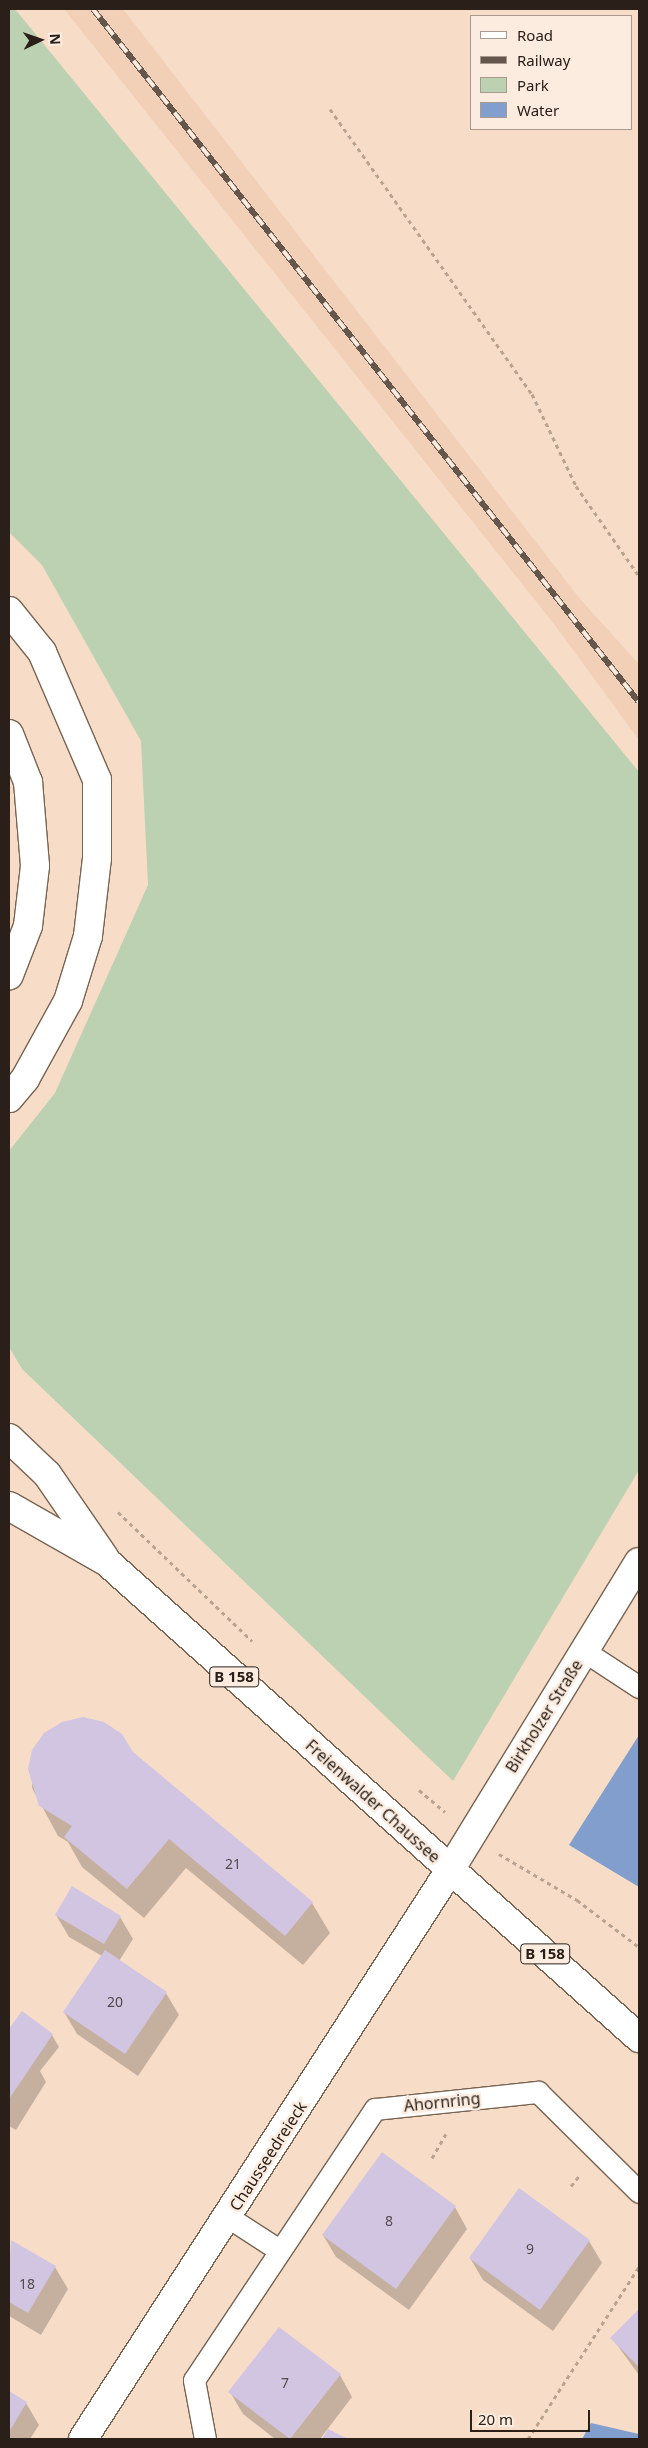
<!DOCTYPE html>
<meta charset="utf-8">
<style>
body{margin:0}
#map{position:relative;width:648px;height:2448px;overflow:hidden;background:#f7ddc8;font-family:"Noto Sans",sans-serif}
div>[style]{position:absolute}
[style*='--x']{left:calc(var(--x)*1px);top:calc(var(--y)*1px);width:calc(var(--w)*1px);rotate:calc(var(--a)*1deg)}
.built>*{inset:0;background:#f1d0b7}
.green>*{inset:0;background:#bbd1b1}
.water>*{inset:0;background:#829ecc}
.shadow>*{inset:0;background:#0003}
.building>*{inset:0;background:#d1c5e1}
.path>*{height:3px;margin-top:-1.5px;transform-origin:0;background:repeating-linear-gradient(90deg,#b8a392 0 4px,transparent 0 8px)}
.roads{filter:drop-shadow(1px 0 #796351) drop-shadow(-1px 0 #796351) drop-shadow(0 1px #796351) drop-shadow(0 -1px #796351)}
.lane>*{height:21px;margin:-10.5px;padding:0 10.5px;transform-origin:10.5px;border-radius:10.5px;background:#fff}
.street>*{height:28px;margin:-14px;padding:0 14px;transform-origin:14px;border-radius:14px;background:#fff}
.secondary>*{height:28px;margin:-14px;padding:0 14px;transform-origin:14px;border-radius:14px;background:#fff}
.primary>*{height:28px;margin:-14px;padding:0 14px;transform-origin:14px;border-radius:14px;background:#fff}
.highway>*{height:28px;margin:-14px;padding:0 14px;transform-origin:14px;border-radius:14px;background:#fff}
.rail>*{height:5.5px;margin-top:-2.75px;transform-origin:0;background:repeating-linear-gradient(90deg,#fcece0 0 11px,#64564b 0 22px);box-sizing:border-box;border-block:1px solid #64564b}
span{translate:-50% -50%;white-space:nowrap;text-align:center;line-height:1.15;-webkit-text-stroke:5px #fcece0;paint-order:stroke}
.number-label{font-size:14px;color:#54494b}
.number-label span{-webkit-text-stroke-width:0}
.shield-label span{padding:1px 4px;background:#fcece0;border:1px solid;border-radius:4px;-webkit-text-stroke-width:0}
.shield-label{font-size:15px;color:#2a2019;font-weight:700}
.street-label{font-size:16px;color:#2a2019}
.frame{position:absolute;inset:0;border:10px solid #2a2019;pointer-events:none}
.legend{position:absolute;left:470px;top:15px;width:162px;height:115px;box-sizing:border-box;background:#fcece0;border:1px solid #a89a90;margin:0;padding:6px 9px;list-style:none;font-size:15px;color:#2a2019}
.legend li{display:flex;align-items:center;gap:10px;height:25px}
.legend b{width:25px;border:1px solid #a89a90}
.north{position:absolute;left:15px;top:15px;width:50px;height:50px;-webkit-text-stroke:4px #fcece0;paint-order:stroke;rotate:87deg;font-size:14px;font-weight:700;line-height:20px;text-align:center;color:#2a2019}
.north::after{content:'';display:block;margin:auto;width:18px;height:22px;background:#2a2019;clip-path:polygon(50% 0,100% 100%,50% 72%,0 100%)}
.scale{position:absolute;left:470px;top:2410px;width:120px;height:22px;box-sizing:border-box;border:2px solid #2a2019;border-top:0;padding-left:6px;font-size:15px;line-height:18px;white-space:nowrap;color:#2a2019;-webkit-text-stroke:4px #fcece0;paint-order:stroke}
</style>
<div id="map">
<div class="built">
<i style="clip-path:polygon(64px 9px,123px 9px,581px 600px,639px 664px,639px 740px,554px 624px)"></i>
</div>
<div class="green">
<i style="clip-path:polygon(9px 9px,15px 9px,639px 772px,639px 1470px,453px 1781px,22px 1369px,9px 1347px,9px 1151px,55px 1093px,148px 885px,141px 741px,42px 565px,9px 532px)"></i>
</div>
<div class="water">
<i style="clip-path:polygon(639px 1735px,639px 1887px,569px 1845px)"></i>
<i style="clip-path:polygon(591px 2423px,639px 2434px,639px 2439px,582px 2439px)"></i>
</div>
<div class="shadow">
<i style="clip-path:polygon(34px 1750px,132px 1753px,312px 1903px,330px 1933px,303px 1965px,186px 1868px,144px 1918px,82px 1867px,68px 1842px,58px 1836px,32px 1788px)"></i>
<i style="clip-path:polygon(56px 1915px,120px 1917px,133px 1939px,119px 1961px,166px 1993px,179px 2015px,138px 2076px,77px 2034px,64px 2012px,102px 1956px,69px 1937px)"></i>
<i style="clip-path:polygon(22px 2013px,52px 2035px,59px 2047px,40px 2071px,46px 2082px,16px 2130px,9px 2126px,9px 2031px)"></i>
<i style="clip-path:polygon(455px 2207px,467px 2229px,409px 2310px,336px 2257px,323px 2235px)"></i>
<i style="clip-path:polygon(11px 2241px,55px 2267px,68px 2289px,41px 2335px,9px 2316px)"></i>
<i style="clip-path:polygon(589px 2241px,602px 2263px,553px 2331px,483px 2280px,470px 2258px)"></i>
<i style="clip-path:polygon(639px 2311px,639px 2375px,612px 2338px)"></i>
<i style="clip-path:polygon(340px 2375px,352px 2397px,320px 2439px,275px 2439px,243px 2414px,230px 2392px)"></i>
<i style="clip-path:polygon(9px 2392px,26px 2403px,39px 2425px,30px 2439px,9px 2439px)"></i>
</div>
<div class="building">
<i style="clip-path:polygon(83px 1717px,104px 1722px,122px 1734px,133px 1752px,313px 1902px,285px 1936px,169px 1839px,127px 1889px,64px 1837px,72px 1826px,39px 1806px,28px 1769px,32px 1750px,44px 1733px,62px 1722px)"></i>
<i style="clip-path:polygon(72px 1886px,121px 1916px,104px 1944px,55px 1915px)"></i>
<i style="clip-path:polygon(105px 1950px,167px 1992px,125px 2054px,63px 2012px)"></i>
<i style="clip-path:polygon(22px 2011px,53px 2034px,9px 2099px,9px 2029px)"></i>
<i style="clip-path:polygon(382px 2152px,456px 2206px,396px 2289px,322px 2235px)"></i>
<i style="clip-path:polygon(519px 2188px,590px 2240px,540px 2310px,469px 2258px)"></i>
<i style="clip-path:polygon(11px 2240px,56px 2266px,28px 2313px,9px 2302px)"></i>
<i style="clip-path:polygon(639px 2309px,639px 2367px,610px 2338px)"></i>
<i style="clip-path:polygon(279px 2327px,341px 2374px,290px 2439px,228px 2392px)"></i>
<i style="clip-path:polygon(9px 2391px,27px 2402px,9px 2432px)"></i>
<i style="clip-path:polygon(328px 2429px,348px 2439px,322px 2439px)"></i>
</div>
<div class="path">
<i style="--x:330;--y:109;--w:349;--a:54.7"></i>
<i style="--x:532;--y:394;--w:102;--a:64.4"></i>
<i style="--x:576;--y:486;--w:110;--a:55"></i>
<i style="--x:118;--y:1512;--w:186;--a:43.9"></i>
<i style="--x:419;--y:1790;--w:34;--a:40"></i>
<i style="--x:499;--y:1854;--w:91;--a:30.5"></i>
<i style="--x:577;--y:1900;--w:78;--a:37.2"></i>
<i style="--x:432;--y:2158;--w:28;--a:-60"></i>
<i style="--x:571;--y:2186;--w:13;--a:-51"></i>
<i style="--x:528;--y:2439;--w:205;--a:-57.2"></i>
</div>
<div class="roads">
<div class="lane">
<i style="--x:584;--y:1651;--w:66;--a:33.2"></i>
<i style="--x:228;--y:2217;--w:61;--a:32.9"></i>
<i style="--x:205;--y:2439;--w:60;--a:-100.6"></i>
<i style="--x:194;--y:2380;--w:326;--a:-56.3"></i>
<i style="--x:375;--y:2109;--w:164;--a:-6"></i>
<i style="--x:538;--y:2092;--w:142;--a:44.7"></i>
</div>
<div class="street">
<i style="--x:83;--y:2439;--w:677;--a:-57.18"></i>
</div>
<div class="secondary">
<i style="--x:450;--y:1870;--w:361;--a:-58.5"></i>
</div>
<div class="primary">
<i style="--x:9;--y:1438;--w:52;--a:43.5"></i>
<i style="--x:47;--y:1474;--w:101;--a:55.5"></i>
<i style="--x:9;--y:1506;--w:113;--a:29.7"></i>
<i style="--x:107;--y:1562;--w:714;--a:41.82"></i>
</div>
<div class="highway">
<i style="--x:9;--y:611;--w:53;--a:51.2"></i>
<i style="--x:42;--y:652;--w:139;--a:66.7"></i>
<i style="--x:97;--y:780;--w:78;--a:90"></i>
<i style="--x:97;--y:858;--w:79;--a:96.6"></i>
<i style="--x:88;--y:936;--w:68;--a:107.1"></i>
<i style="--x:68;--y:1001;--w:89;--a:118.9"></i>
<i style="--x:25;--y:1079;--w:25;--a:130"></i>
<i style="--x:9;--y:734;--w:52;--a:68.4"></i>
<i style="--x:28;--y:782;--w:84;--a:85.2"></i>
<i style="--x:35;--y:866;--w:60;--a:96.7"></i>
<i style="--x:28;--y:926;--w:53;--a:111.2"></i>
</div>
</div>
<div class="rail">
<i style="--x:93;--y:9;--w:882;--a:51.77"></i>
</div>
<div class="number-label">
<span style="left:233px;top:1864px">21</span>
<span style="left:115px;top:2002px">20</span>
<span style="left:389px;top:2221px">8</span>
<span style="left:530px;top:2249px">9</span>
<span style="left:27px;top:2284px">18</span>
<span style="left:285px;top:2383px">7</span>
</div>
<div class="shield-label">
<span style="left:234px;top:1677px">B 158</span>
<span style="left:545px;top:1954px">B 158</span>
</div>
<div class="street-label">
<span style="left:544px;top:1716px;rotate:-58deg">Birkholzer Straße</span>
<span style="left:373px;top:1801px;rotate:42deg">Freienwalder Chaussee</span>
<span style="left:442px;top:2102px;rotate:-6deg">Ahornring</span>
<span style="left:268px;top:2156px;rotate:-57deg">Chausseedreieck</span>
</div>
<div class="frame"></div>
<ul class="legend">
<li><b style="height:6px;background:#fff"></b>Road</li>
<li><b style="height:6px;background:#64564b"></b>Railway</li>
<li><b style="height:14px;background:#bbd1b1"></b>Park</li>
<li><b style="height:14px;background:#829ecc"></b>Water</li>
</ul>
<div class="north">N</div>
<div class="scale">20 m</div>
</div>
